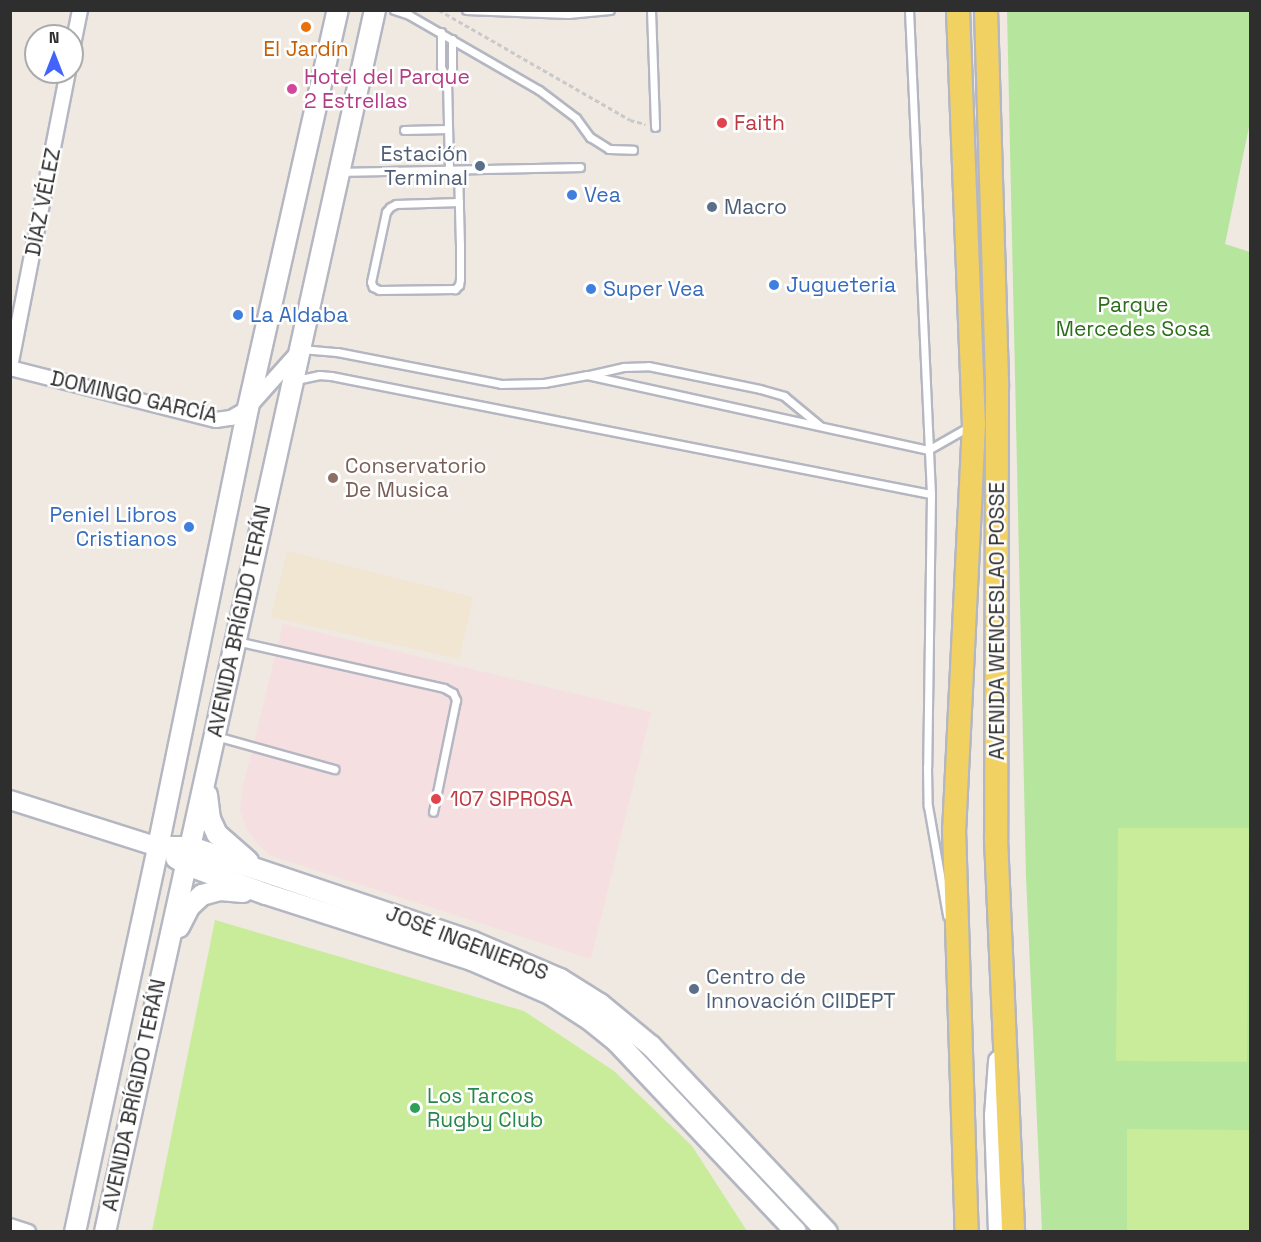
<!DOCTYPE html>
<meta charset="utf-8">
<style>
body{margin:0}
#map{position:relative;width:1261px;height:1242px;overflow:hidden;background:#efe9e1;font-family:"Space Grotesk",sans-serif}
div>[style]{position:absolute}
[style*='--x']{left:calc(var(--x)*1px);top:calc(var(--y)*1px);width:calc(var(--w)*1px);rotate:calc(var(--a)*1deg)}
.education>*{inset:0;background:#f0e6d1}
.medical>*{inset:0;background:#f5dfe0}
.green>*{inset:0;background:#b6e59e}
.pitch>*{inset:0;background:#c9ec9a}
.path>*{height:3px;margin-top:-1.5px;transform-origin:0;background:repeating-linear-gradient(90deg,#c9c9c9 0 4.5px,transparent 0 7.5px)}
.roads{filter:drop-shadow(2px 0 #b4b7c1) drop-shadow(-2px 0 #b4b7c1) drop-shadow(0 2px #b4b7c1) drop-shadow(0 -2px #b4b7c1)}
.service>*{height:7px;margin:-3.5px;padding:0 3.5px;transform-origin:3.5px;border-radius:3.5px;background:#fff}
.minor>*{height:14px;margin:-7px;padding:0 7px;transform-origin:7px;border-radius:7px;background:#fff}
.tertiary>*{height:18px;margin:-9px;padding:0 9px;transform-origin:9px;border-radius:9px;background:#fff}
.secondary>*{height:20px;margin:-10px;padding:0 10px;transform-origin:10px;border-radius:10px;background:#fff}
.primary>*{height:22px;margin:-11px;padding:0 11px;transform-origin:11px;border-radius:11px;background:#f2d163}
.dots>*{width:16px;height:16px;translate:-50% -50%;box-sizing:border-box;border:3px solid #fff;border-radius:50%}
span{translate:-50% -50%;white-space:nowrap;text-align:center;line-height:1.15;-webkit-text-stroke:5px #fff;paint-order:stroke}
.food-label{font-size:21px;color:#c56008}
.hotel-label{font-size:21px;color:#b23c85}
.left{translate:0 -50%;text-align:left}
.health-label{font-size:21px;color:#be3a42}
.service-label{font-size:21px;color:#4e5e75}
.right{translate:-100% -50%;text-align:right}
.shop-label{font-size:21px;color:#366cbe}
.street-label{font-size:21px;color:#2e2e2e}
.park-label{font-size:21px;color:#2c6e1b}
.education-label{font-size:21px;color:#785e54}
.leisure-label{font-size:21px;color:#27864d}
.frame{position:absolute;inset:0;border:12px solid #2e2e2e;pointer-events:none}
.north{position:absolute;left:24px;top:24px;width:60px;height:60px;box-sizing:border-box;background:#fff;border:2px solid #ababab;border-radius:50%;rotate:0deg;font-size:16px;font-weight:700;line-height:24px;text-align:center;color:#2e2e2e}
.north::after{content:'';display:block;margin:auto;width:21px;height:27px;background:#4264fb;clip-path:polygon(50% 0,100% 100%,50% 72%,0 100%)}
</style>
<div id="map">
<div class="education">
<i style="clip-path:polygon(287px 551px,473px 597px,459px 659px,271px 617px)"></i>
</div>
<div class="medical">
<i style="clip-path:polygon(283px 624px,651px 712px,591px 959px,269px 855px,257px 843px,247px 830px,240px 811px,243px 787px)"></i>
</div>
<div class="green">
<i style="clip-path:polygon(1007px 11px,1250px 11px,1250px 122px,1225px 244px,1250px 252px,1250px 1231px,1042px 1231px,1026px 877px)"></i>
</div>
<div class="pitch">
<i style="clip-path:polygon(1118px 828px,1249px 828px,1247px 1062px,1116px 1061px)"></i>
<i style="clip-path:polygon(215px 920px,524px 1011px,614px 1071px,692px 1146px,747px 1231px,152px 1231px)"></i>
<i style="clip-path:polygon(1127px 1129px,1250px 1130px,1250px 1231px,1127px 1231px)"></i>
</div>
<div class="path">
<i style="--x:439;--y:10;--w:220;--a:29.9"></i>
<i style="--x:630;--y:120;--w:16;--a:15"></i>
</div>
<div class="roads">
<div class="service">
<i style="--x:394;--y:10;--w:16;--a:18"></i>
<i style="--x:409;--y:15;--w:150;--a:30"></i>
<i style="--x:539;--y:90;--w:46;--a:37.1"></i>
<i style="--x:576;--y:118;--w:24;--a:54"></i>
<i style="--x:590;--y:137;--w:22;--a:32"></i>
<i style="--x:609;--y:149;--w:24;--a:2"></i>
<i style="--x:466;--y:10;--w:102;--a:2.2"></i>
<i style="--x:568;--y:14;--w:42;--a:-5.4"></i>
<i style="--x:651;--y:10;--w:117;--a:88"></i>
<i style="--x:909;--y:10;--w:484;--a:87.4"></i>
<i style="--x:931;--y:494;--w:273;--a:90.8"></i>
<i style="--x:927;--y:767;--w:39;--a:89"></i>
<i style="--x:928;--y:806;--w:111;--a:80.1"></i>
<i style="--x:441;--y:32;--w:35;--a:90"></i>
<i style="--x:441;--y:67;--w:14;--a:65"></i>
<i style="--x:447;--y:80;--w:90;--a:88.7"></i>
<i style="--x:447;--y:80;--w:13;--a:-67"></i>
<i style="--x:452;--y:68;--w:29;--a:-90"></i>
<i style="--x:404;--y:130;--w:44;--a:-1.3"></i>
<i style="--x:458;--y:170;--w:74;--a:88.5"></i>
<i style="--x:460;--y:244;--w:35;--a:90"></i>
<i style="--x:460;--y:279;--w:6;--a:99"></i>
<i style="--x:459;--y:285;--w:6;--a:135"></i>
<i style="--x:455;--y:289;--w:76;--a:179.2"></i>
<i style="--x:379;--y:290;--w:7;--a:-153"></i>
<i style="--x:373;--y:287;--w:5;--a:-112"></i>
<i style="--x:371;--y:282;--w:72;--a:-77.9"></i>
<i style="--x:386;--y:212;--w:6;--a:-51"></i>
<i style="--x:390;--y:207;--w:7;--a:-27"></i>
<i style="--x:396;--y:204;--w:63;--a:-1.8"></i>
<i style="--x:340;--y:172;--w:240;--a:-1.2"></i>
<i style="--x:301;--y:349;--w:36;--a:5"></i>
<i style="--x:337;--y:352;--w:167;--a:11"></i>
<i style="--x:501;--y:384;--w:43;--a:-1.3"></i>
<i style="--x:544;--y:383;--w:44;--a:-10.5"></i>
<i style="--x:587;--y:375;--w:349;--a:12.4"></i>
<i style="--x:928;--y:450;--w:48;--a:-29.7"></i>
<i style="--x:589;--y:375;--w:36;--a:-13"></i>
<i style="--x:624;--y:367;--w:24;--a:-2"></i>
<i style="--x:648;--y:366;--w:114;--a:11.6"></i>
<i style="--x:760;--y:389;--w:25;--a:16"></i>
<i style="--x:784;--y:396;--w:45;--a:39.6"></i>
<i style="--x:296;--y:380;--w:24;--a:-12"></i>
<i style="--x:319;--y:375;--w:12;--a:5"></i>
<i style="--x:331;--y:376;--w:611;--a:11.13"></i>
<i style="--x:236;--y:641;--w:213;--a:12.7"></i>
<i style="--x:444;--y:688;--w:10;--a:29"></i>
<i style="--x:453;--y:693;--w:8;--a:67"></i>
<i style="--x:456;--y:700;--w:114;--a:101.6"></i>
<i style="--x:216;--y:736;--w:123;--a:15.6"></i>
</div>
<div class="minor">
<i style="--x:72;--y:50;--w:41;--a:-78.7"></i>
<i style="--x:10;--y:367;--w:301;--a:-78.9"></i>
<i style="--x:10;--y:368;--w:212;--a:14.2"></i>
<i style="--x:216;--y:420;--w:15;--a:-8"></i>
<i style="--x:231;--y:418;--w:20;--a:-30"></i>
<i style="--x:248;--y:408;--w:78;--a:-48.1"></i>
<i style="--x:10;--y:1226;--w:19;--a:18"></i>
</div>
<div class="tertiary">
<i style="--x:10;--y:800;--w:155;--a:17.6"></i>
</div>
<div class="secondary">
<i style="--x:207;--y:795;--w:24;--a:83"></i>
<i style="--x:210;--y:819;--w:17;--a:65"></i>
<i style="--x:217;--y:834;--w:41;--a:41.1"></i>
<i style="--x:158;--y:847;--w:33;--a:0"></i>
<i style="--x:191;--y:847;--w:298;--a:18.6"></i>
<i style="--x:473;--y:942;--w:95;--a:23"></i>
<i style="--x:560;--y:979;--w:47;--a:32"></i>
<i style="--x:600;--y:1004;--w:66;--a:39.5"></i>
<i style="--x:651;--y:1046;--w:256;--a:46.6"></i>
<i style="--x:176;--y:858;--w:13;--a:32"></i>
<i style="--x:187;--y:865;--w:84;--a:20.2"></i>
<i style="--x:266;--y:894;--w:216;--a:17.8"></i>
<i style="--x:472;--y:960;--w:85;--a:23.6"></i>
<i style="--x:550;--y:994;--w:48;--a:33"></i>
<i style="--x:590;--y:1020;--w:35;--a:39"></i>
<i style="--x:617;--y:1042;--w:261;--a:46.7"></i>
<i style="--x:179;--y:927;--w:22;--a:-63"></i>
<i style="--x:189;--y:907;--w:18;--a:-43"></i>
<i style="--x:202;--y:895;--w:19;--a:-16"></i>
<i style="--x:220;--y:890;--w:23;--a:5"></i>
<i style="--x:75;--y:1232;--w:394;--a:-77.8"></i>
<i style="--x:158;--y:847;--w:448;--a:-78.4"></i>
<i style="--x:248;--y:408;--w:408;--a:-77.3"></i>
<i style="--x:105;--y:1232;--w:1251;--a:-77.54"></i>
<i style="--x:999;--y:1232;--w:116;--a:-92"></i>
<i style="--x:995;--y:1116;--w:55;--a:-85.8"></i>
</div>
<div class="primary">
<i style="--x:958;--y:10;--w:414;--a:87.8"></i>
<i style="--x:974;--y:424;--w:405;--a:92.8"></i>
<i style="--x:954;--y:829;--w:403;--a:88.2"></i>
<i style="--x:986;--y:10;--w:377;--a:88.3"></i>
<i style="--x:997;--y:387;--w:452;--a:90.1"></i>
<i style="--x:996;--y:839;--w:393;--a:87.5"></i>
</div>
</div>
<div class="dots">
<i style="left:306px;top:27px;background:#e8710a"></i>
<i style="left:292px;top:89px;background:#d1479c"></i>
<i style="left:722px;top:123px;background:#e0444e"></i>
<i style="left:480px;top:166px;background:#5c6f8a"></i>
<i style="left:572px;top:195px;background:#3f7fe0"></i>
<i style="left:712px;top:207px;background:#5c6f8a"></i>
<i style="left:774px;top:285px;background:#3f7fe0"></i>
<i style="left:591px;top:289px;background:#3f7fe0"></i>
<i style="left:238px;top:315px;background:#3f7fe0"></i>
<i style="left:333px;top:478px;background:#8d6e63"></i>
<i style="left:189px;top:527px;background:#3f7fe0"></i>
<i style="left:436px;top:799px;background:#e0444e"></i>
<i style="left:694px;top:989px;background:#5c6f8a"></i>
<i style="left:415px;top:1108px;background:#2e9e5b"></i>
</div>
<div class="food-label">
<span style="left:306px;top:49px">El Jardín</span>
</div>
<div class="hotel-label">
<span class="left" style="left:304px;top:89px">Hotel del Parque<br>2 Estrellas</span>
</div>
<div class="health-label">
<span class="left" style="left:734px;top:123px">Faith</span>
<span class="left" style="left:450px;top:799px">107 SIPROSA</span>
</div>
<div class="service-label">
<span class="right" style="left:468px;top:166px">Estación<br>Terminal</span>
<span class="left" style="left:724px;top:207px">Macro</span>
<span class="left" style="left:706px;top:989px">Centro de<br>Innovación CIIDEPT</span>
</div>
<div class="shop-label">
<span class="left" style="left:584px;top:195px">Vea</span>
<span class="left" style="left:786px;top:285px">Jugueteria</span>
<span class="left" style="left:603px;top:289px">Super Vea</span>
<span class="left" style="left:250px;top:315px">La Aldaba</span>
<span class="right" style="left:177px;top:527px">Peniel Libros<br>Cristianos</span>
</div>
<div class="street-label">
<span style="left:43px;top:202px;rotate:-79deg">DÍAZ VÉLEZ</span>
<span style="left:134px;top:397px;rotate:13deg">DOMINGO GARCÍA</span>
<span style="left:239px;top:621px;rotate:-78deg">AVENIDA BRÍGIDO TERÁN</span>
<span style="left:997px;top:621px;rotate:-90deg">AVENIDA WENCESLAO POSSE</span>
<span style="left:467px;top:943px;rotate:21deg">JOSÉ INGENIEROS</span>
<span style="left:134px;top:1095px;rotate:-78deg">AVENIDA BRÍGIDO TERÁN</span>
</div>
<div class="park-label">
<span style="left:1133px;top:317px">Parque<br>Mercedes Sosa</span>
</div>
<div class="education-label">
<span class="left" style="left:345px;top:478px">Conservatorio<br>De Musica</span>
</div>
<div class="leisure-label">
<span class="left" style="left:427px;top:1108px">Los Tarcos<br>Rugby Club</span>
</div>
<div class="frame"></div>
<div class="north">N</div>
</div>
